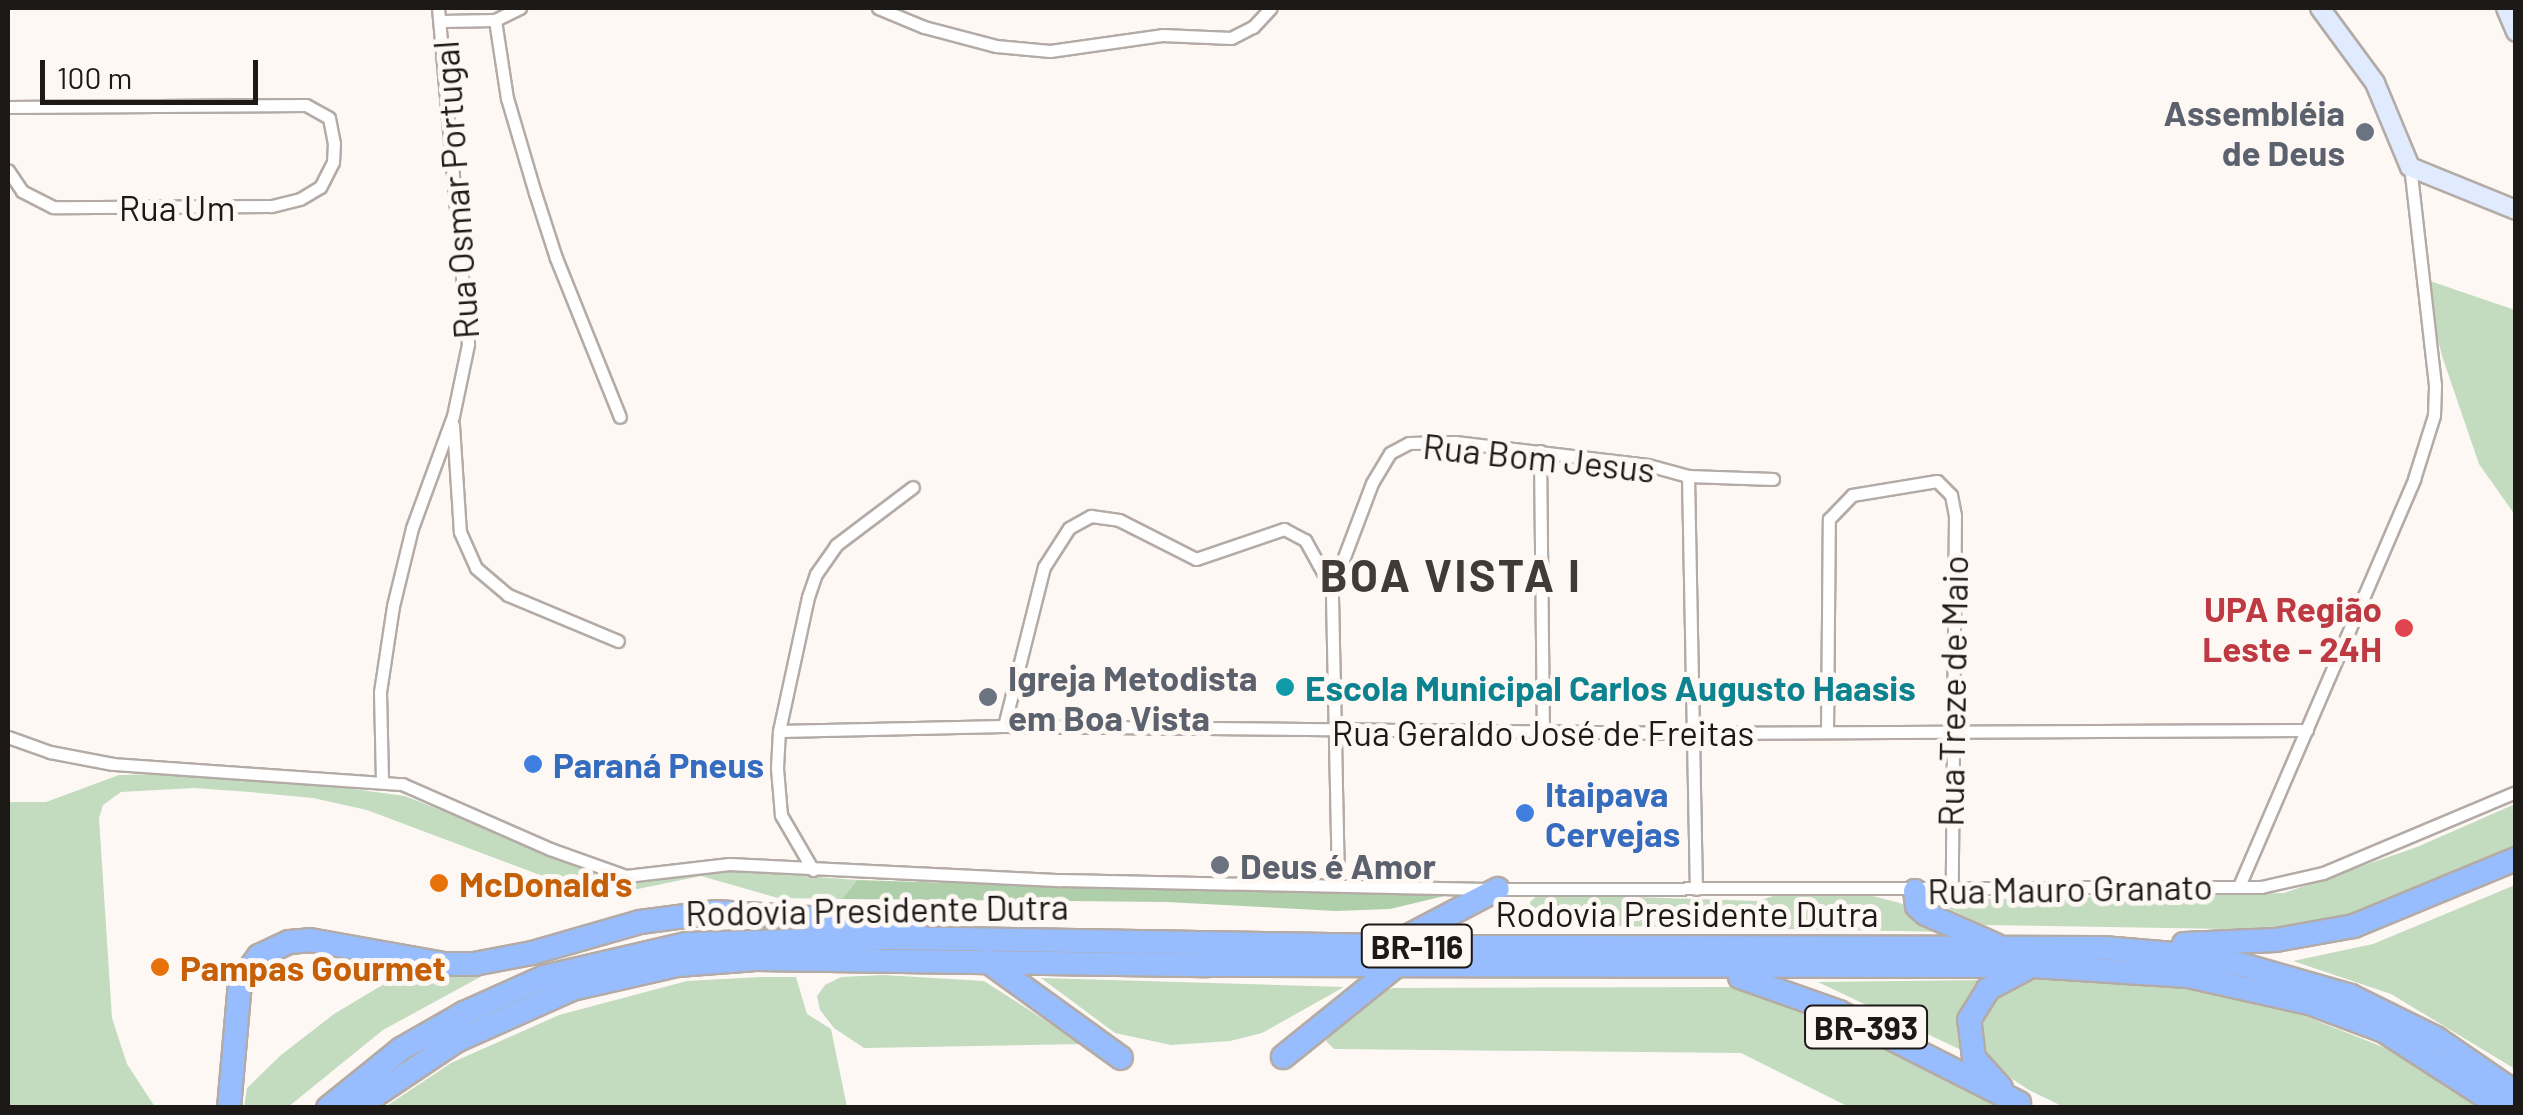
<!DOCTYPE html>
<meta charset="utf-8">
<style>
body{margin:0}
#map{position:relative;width:2523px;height:1115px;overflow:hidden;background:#fef8f5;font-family:Barlow,sans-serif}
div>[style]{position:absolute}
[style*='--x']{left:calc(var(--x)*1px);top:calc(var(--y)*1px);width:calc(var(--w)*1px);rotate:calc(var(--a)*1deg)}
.green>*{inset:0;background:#c3dbbf}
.forest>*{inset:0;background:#afcfaa}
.roads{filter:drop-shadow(2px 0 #b4aba6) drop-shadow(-2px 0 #b4aba6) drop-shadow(0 2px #b4aba6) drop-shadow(0 -2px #b4aba6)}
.street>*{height:11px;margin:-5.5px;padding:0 5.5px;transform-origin:5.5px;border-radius:5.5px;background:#fff}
.secondary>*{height:18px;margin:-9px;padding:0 9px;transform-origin:9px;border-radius:9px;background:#e0ebff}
.highway>*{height:22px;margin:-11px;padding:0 11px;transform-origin:11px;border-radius:11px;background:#98bdfe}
.dots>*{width:28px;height:28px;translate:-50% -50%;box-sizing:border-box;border:5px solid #fef8f5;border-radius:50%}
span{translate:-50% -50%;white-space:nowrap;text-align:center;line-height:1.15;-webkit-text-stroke:10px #fef8f5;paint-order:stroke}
.shield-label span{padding:2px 8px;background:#fef8f5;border:2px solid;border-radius:8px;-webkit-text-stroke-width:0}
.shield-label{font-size:32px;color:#1c1917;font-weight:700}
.worship-label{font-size:35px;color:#5b616d;font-weight:700}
.right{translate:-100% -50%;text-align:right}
.left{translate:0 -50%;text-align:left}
.street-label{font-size:35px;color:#1c1917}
.health-label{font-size:35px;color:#be3a42;font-weight:700}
.culture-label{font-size:35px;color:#0d838f;font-weight:700}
.shop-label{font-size:35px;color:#366cbe;font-weight:700}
.food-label{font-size:35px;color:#c56008;font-weight:700}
.district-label{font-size:45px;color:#413a36;font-weight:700;letter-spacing:2.5px}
.frame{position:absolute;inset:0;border:10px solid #1c1917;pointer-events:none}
.scale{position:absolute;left:40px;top:60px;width:218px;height:45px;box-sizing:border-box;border:5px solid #1c1917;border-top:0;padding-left:12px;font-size:30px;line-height:35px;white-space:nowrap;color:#1c1917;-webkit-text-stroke:8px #fef8f5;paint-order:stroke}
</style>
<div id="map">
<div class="green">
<i style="clip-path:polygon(2424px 279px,2515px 310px,2515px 515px,2479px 464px,2442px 356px)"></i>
<i style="clip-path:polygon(160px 774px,309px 783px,405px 796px,618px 880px,698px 868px,857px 880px,842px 899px,778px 898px,701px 876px,599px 897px,367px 810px,313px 798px,250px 792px,194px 788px,121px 792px,103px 805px,99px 818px,112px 1018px,127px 1064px,155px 1107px,8px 1107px,8px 802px,46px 802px,119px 775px)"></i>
<i style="clip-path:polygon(2515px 804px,2515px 852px,2376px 911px,2290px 930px,1984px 925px,1930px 900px,2284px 893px,2417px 847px)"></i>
<i style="clip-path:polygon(2515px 885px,2515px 1069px,2391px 994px,2293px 961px,2373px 944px)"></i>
<i style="clip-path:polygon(1539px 894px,1758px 901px,1776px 895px,1869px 895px,1900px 903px,1954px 932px,1551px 925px,1531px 913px,1530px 902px)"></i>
<i style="clip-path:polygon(409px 969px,482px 976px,383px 1030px,288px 1107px,244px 1108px,247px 1088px,281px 1055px,334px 1014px)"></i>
<i style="clip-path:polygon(883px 975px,984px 981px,1082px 1044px,864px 1048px,834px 1028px,820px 1010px,817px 996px,825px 985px,841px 977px)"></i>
<i style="clip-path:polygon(2021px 976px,2195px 989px,2287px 1009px,2383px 1047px,2427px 1069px,2479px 1107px,2066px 1108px,2029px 1090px,1982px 1059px,1979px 1009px)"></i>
<i style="clip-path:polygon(761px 977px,796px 977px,807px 1014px,831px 1029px,847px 1107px,385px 1107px,451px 1063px,559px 1015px,687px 981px)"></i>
<i style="clip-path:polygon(1041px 978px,1344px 987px,1262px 1033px,1230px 1041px,1171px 1045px,1115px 1033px)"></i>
<i style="clip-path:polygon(1985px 980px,1973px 991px,1958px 1017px,1961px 1050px,1818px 982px)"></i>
<i style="clip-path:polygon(1734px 987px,1798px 1002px,1946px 1074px,2001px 1107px,1849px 1107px,1741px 1053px,1334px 1049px,1326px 1041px,1333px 1028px,1383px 991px,1393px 988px)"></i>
</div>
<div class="forest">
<i style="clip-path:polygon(857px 880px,1215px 891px,1457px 893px,1390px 909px,1336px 911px,1166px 902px,842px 899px)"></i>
</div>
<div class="roads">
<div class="street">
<i style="--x:878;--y:8;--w:50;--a:22.4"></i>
<i style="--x:924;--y:27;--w:74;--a:14.8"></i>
<i style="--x:996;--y:46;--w:54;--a:5.3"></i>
<i style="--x:1050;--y:51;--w:113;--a:-8.1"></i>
<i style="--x:1162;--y:35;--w:69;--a:2.5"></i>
<i style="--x:1231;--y:38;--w:25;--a:-27"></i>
<i style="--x:1253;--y:27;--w:26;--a:-47"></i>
<i style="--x:495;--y:20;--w:28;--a:-26"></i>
<i style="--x:442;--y:21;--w:53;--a:-1.1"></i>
<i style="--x:495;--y:20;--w:79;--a:81.3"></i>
<i style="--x:507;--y:98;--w:99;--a:73.6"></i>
<i style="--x:535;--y:193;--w:68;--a:72.1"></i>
<i style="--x:556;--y:258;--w:171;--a:68.1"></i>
<i style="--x:8;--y:107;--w:298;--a:-0.4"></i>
<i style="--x:306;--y:105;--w:26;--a:29"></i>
<i style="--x:329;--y:118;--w:25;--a:79"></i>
<i style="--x:334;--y:143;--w:19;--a:93"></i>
<i style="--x:333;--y:162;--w:28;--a:117"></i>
<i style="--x:320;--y:187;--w:23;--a:149"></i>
<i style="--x:300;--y:199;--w:30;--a:166"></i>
<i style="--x:271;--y:206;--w:218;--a:179.7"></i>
<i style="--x:53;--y:207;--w:35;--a:-153"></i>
<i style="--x:22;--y:191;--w:25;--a:-124"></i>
<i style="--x:453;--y:425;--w:107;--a:86.3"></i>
<i style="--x:460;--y:532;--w:39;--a:66"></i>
<i style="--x:476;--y:568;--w:42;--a:40.2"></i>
<i style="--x:508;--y:595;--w:119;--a:22.7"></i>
<i style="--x:1540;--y:451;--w:277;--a:89.4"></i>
<i style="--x:1688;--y:476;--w:413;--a:88.9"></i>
<i style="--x:1004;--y:726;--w:164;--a:-75.9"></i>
<i style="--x:1044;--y:567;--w:46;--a:-57.3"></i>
<i style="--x:1069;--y:528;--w:25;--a:-29"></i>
<i style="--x:1091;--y:516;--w:28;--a:8"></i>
<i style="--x:1119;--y:520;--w:86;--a:26.9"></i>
<i style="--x:1196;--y:559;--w:93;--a:-18.8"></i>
<i style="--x:1284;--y:529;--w:24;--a:28"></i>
<i style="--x:1305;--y:540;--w:56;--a:61.1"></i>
<i style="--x:779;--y:731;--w:225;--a:-1.3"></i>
<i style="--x:1004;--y:726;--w:686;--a:0.58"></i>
<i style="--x:1690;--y:733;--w:617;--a:-0.28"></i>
<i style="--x:1827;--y:732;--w:213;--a:-89.5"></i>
<i style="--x:1829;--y:519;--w:33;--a:-46"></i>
<i style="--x:1852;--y:495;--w:86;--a:-9.4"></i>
<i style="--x:1937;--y:481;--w:20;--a:45"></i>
<i style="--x:1951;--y:495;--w:20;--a:79"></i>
<i style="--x:1955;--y:515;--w:373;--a:90.5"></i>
<i style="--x:8;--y:737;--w:45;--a:19.7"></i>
<i style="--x:50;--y:752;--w:64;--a:10.8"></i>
<i style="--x:113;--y:764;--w:290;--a:4"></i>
<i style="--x:402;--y:784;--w:162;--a:23.7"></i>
<i style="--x:550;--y:849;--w:81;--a:19.6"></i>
<i style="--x:626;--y:876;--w:104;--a:-6.6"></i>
<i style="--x:729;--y:864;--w:332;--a:2.8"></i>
<i style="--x:1061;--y:880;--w:437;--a:1.2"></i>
<i style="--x:1498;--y:889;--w:763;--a:-0.15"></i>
<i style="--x:2261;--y:887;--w:64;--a:-12.7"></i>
<i style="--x:2323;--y:873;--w:209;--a:-22.8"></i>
<i style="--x:382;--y:780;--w:88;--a:-91.3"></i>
<i style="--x:380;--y:692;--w:87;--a:-81.4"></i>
<i style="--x:393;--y:606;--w:80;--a:-76.3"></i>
<i style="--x:412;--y:528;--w:119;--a:-69.9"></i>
<i style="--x:453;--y:416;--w:74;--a:-78.2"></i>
<i style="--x:468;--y:344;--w:337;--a:-95.1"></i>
<i style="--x:813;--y:870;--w:64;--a:-120.2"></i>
<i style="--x:781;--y:815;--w:47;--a:-94.9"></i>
<i style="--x:777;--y:768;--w:37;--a:-87"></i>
<i style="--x:779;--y:731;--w:137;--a:-77.8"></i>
<i style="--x:808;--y:597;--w:24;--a:-71"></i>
<i style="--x:816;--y:574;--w:35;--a:-55"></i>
<i style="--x:836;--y:545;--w:96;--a:-37"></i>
<i style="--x:1338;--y:883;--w:294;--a:-91.2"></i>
<i style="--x:1332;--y:589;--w:113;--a:-69.3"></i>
<i style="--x:1372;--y:483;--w:35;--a:-59"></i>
<i style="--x:1390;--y:453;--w:21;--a:-28"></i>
<i style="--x:1409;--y:443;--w:46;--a:-1.2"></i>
<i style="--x:1455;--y:442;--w:194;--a:6.8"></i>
<i style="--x:1648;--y:465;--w:41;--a:15.4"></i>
<i style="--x:1688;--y:476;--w:85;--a:2"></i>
<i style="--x:2239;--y:886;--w:443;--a:-66.7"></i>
<i style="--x:2414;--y:479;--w:67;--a:-72.6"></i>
<i style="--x:2434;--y:415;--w:30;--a:-88"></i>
<i style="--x:2435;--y:385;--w:219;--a:-96.5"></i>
</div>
<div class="secondary">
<i style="--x:2320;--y:8;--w:93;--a:53.7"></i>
<i style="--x:2375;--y:83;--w:91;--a:67.4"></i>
<i style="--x:2410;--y:167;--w:114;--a:22.1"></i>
<i style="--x:2506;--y:8;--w:26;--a:67"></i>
</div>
<div class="highway">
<i style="--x:1915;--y:891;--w:15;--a:82"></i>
<i style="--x:1917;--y:906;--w:12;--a:42"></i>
<i style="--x:1926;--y:914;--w:77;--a:23.9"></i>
<i style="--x:1395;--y:943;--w:116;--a:-27.7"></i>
<i style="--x:2184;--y:944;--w:92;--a:-2.5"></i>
<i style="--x:2276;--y:940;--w:79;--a:-10.2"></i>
<i style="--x:2354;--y:926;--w:175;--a:-22.5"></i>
<i style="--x:987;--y:961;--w:165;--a:35.9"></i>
<i style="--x:1740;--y:977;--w:105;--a:19.5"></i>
<i style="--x:1839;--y:1012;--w:202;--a:26.8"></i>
<i style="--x:1283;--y:1057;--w:146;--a:-38.9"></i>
<i style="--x:2001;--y:1088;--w:40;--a:-132"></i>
<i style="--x:1974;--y:1058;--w:38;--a:-97"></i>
<i style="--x:1969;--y:1020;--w:36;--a:-58"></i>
<i style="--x:1988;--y:989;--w:41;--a:-27.8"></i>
<i style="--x:229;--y:1108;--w:126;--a:-85"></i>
<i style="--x:240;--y:982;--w:32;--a:-54"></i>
<i style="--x:259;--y:956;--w:33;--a:-25"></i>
<i style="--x:289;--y:942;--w:21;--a:-5"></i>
<i style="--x:310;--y:940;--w:135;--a:10.2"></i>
<i style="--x:443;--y:964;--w:31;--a:0"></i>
<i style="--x:474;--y:964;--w:59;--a:-10.7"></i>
<i style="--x:532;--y:953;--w:112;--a:-16"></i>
<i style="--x:640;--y:922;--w:77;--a:-7.5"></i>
<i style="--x:716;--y:912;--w:199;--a:3.7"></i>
<i style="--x:328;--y:1108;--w:94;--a:-38.9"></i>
<i style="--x:401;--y:1049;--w:73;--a:-29.7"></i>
<i style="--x:464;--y:1013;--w:88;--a:-24.2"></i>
<i style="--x:544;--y:977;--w:146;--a:-13.1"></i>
<i style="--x:686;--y:944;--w:203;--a:-1.7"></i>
<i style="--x:889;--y:938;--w:571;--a:0.9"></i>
<i style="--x:1460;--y:947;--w:643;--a:0.09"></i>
<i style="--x:2103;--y:948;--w:71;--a:4.8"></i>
<i style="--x:2174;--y:954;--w:70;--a:9.1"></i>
<i style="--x:2243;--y:965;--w:112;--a:16"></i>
<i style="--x:2351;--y:996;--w:95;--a:26.3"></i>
<i style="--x:2436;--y:1038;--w:97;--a:34.5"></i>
<i style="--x:356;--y:1108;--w:120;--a:-33.8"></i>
<i style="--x:456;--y:1041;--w:127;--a:-24.1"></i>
<i style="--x:572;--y:989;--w:109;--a:-12.8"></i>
<i style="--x:678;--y:965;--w:78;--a:-4.4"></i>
<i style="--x:756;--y:959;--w:451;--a:0.8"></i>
<i style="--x:1207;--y:965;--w:826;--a:0.07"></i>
<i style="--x:2033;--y:966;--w:155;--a:3.7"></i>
<i style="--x:2188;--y:976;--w:124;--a:12.6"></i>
<i style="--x:2309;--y:1003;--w:80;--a:20.5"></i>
<i style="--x:2384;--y:1031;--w:142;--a:32.9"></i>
</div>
</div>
<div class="dots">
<i style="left:2365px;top:132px;background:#6b7280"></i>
<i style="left:2404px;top:628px;background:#e0444e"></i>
<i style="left:1285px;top:687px;background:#0f9aa8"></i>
<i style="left:988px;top:697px;background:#6b7280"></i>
<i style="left:533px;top:764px;background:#3f7fe0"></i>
<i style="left:1525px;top:813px;background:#3f7fe0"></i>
<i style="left:1220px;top:865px;background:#6b7280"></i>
<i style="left:439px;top:883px;background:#e8710a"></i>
<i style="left:160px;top:967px;background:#e8710a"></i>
</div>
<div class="shield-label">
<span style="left:1417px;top:946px">BR-116</span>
<span style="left:1866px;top:1027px">BR-393</span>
</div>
<div class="worship-label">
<span class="right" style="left:2345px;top:132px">Assembléia<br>de Deus</span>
<span class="left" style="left:1008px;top:697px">Igreja Metodista<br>em Boa Vista</span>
<span class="left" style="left:1240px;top:865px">Deus é Amor</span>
</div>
<div class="street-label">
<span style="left:455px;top:190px;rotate:-94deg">Rua Osmar Portugal</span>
<span style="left:177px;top:207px">Rua Um</span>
<span style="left:1539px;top:457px;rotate:6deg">Rua Bom Jesus</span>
<span style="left:1952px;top:691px;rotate:-89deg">Rua Treze de Maio</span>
<span style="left:1543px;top:732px">Rua Geraldo José de Freitas</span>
<span style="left:2070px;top:888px;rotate:-1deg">Rua Mauro Granato</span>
<span style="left:877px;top:909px;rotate:-1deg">Rodovia Presidente Dutra</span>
<span style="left:1687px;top:913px">Rodovia Presidente Dutra</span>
</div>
<div class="health-label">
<span class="right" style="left:2382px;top:628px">UPA Região<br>Leste - 24H</span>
</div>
<div class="culture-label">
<span class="left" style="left:1305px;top:687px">Escola Municipal Carlos Augusto Haasis</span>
</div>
<div class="shop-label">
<span class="left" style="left:553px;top:764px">Paraná Pneus</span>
<span class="left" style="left:1545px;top:813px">Itaipava<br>Cervejas</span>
</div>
<div class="food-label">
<span class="left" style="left:459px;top:883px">McDonald's</span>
<span class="left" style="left:180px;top:967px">Pampas Gourmet</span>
</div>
<div class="district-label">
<span style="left:1451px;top:575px">BOA VISTA I</span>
</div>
<div class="frame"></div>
<div class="scale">100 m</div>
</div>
